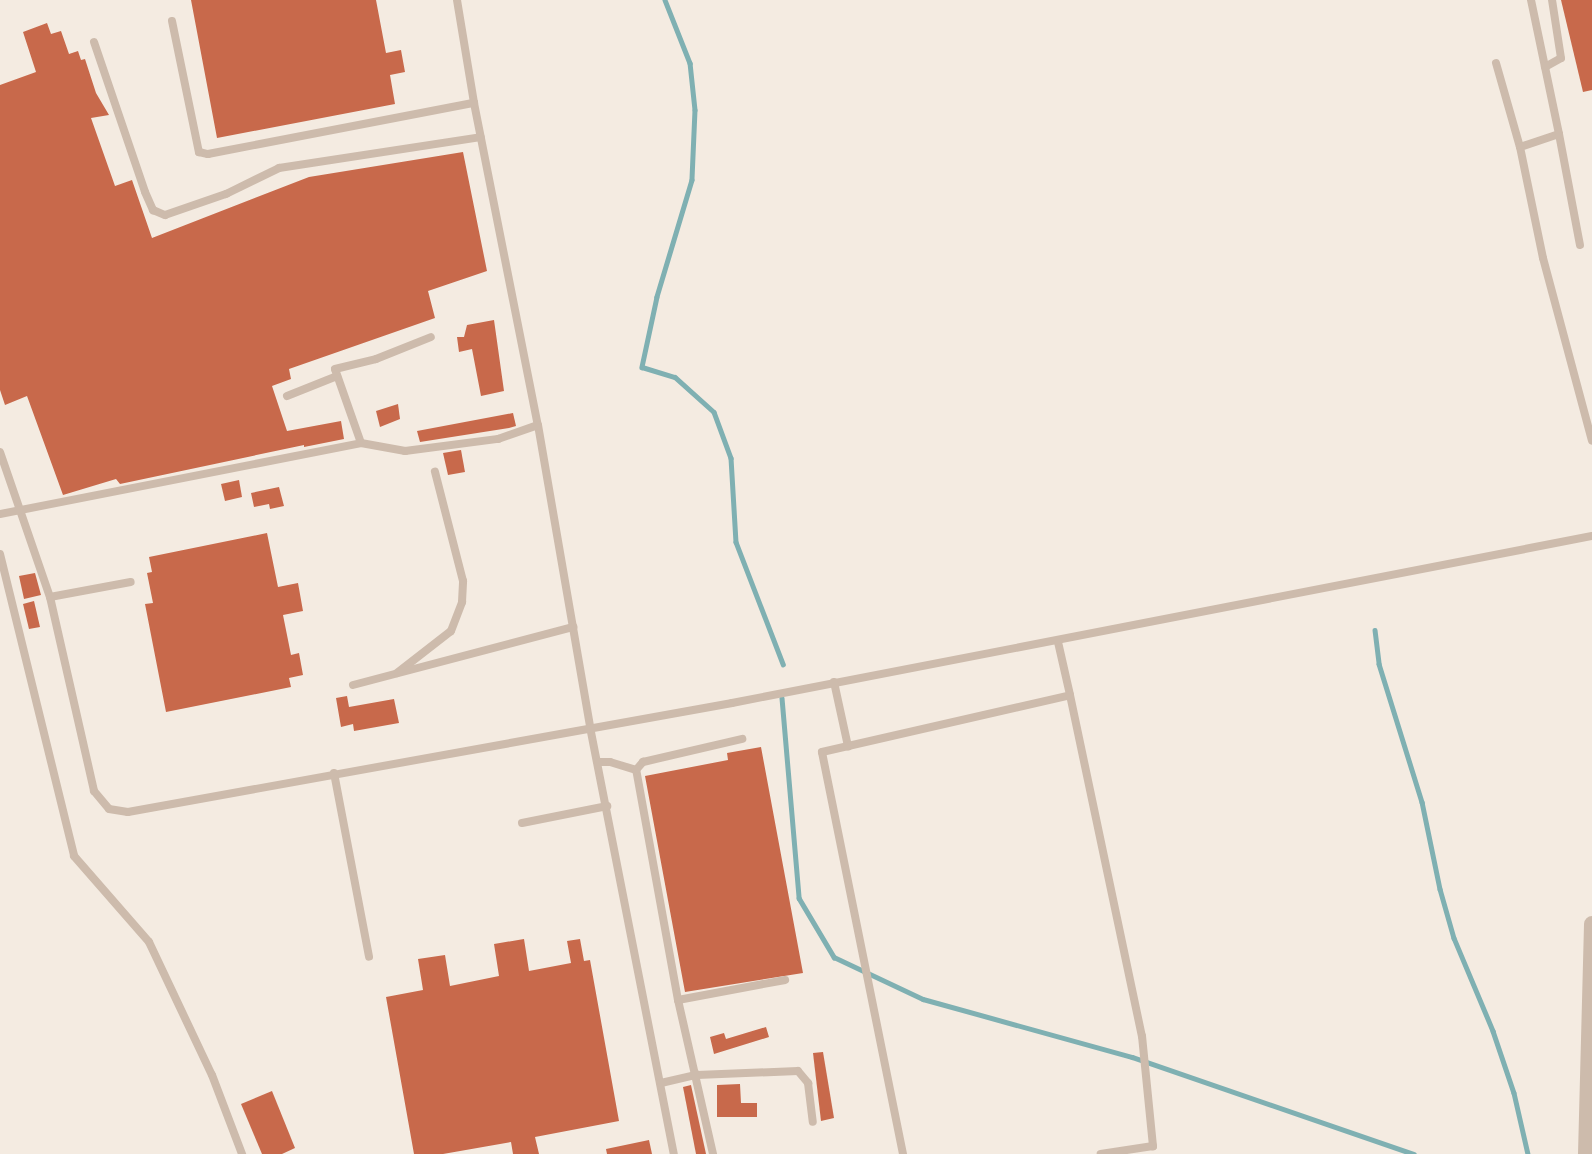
<!DOCTYPE html>
<style>
body{margin:0}
#map{position:relative;width:1592px;height:1154px;overflow:hidden;background:#f4ebe1;font-family:"Fira Sans",sans-serif}
div>[style]{position:absolute}
[style*='--x']{left:calc(var(--x)*1px);top:calc(var(--y)*1px);width:calc(var(--w)*1px);rotate:calc(var(--a)*1deg)}
.stream>*{height:4.5px;margin:-2.25px;padding:0 2.25px;transform-origin:2.25px;border-radius:2.25px;background:#7fb0b2}
.building>*{inset:0;background:#c8694b}
.service>*{height:8px;margin:-4px;padding:0 4px;transform-origin:4px;border-radius:4px;background:#cdbbac}
.minor>*{height:16px;margin:-8px;padding:0 8px;transform-origin:8px;border-radius:8px;background:#cdbbac}
span{translate:-50% -50%;white-space:nowrap;text-align:center;line-height:1.15;-webkit-text-stroke:6px #fbf5ee;paint-order:stroke}
</style>
<div id="map">
<div class="stream">
<i style="--x:665;--y:0;--w:68;--a:68.4"></i>
<i style="--x:690;--y:63;--w:47;--a:83.9"></i>
<i style="--x:695;--y:110;--w:70;--a:92.5"></i>
<i style="--x:692;--y:180;--w:122;--a:106.7"></i>
<i style="--x:657;--y:297;--w:72;--a:102.1"></i>
<i style="--x:642;--y:367;--w:34;--a:17"></i>
<i style="--x:675;--y:377;--w:52;--a:41.9"></i>
<i style="--x:714;--y:412;--w:49;--a:69.7"></i>
<i style="--x:731;--y:458;--w:84;--a:86.6"></i>
<i style="--x:736;--y:542;--w:131;--a:68.9"></i>
<i style="--x:1375;--y:630;--w:34;--a:83"></i>
<i style="--x:1379;--y:664;--w:145;--a:72.7"></i>
<i style="--x:1422;--y:802;--w:89;--a:78.3"></i>
<i style="--x:1440;--y:889;--w:51;--a:74.1"></i>
<i style="--x:1454;--y:938;--w:101;--a:67.2"></i>
<i style="--x:1493;--y:1031;--w:65;--a:71.3"></i>
<i style="--x:1514;--y:1093;--w:63;--a:77.1"></i>
<i style="--x:782;--y:698;--w:201;--a:85.1"></i>
<i style="--x:799;--y:898;--w:69;--a:59.3"></i>
<i style="--x:834;--y:957;--w:98;--a:25.3"></i>
<i style="--x:923;--y:999;--w:217;--a:15.5"></i>
<i style="--x:1132;--y:1057;--w:298;--a:19"></i>
</div>
<div class="building">
<i style="clip-path:polygon(191px 0,376px 0,386px 53px,401px 50px,405px 72px,390px 75px,395px 104px,217px 138px)"></i>
<i style="clip-path:polygon(1561px 0,1592px 0,1592px 90px,1583px 92px)"></i>
<i style="clip-path:polygon(47px 23px,51px 34px,61px 31px,69px 54px,78px 51px,81px 60px,85px 59px,96px 93px,109px 115px,91px 118px,115px 186px,132px 180px,152px 238px,309px 177px,463px 152px,487px 271px,428px 291px,435px 318px,289px 369px,291px 379px,272px 386px,287px 431px,341px 421px,344px 439px,304px 447px,304px 445px,120px 484px,116px 479px,63px 495px,27px 396px,5px 405px,0 390px,0 85px,36px 72px,23px 32px)"></i>
<i style="clip-path:polygon(494px 320px,504px 391px,481px 396px,472px 349px,459px 352px,457px 337px,464px 337px,467px 325px)"></i>
<i style="clip-path:polygon(398px 404px,400px 419px,380px 427px,376px 411px)"></i>
<i style="clip-path:polygon(513px 413px,516px 426px,509px 428px,420px 442px,417px 431px)"></i>
<i style="clip-path:polygon(461px 450px,465px 472px,448px 475px,443px 453px)"></i>
<i style="clip-path:polygon(239px 480px,242px 497px,225px 501px,221px 484px)"></i>
<i style="clip-path:polygon(279px 487px,284px 506px,270px 509px,269px 504px,254px 507px,251px 493px)"></i>
<i style="clip-path:polygon(267px 533px,278px 587px,298px 583px,303px 611px,283px 615px,291px 655px,299px 653px,303px 675px,289px 678px,291px 687px,166px 712px,145px 604px,153px 603px,147px 573px,152px 572px,149px 557px)"></i>
<i style="clip-path:polygon(35px 573px,41px 595px,24px 599px,19px 576px)"></i>
<i style="clip-path:polygon(34px 601px,40px 627px,29px 629px,23px 604px)"></i>
<i style="clip-path:polygon(347px 696px,349px 707px,394px 699px,399px 723px,354px 731px,353px 724px,341px 727px,336px 698px)"></i>
<i style="clip-path:polygon(761px 747px,803px 973px,685px 992px,645px 776px,728px 760px,727px 753px)"></i>
<i style="clip-path:polygon(524px 939px,529px 971px,571px 963px,567px 941px,580px 939px,584px 961px,590px 960px,619px 1121px,535px 1137px,539px 1154px,513px 1154px,511px 1142px,443px 1154px,414px 1154px,386px 997px,423px 990px,418px 959px,445px 955px,450px 986px,499px 976px,494px 944px)"></i>
<i style="clip-path:polygon(766px 1027px,769px 1037px,714px 1054px,710px 1037px,724px 1033px,726px 1039px)"></i>
<i style="clip-path:polygon(823px 1052px,834px 1118px,821px 1121px,813px 1053px)"></i>
<i style="clip-path:polygon(740px 1084px,741px 1103px,757px 1103px,757px 1117px,717px 1117px,717px 1085px)"></i>
<i style="clip-path:polygon(691px 1085px,706px 1154px,696px 1154px,683px 1087px)"></i>
<i style="clip-path:polygon(272px 1091px,295px 1148px,282px 1154px,262px 1154px,241px 1104px)"></i>
<i style="clip-path:polygon(649px 1140px,652px 1154px,607px 1154px,606px 1149px)"></i>
</div>
<div class="service">
<i style="--x:457;--y:0;--w:104;--a:80.6"></i>
<i style="--x:474;--y:103;--w:328;--a:78.8"></i>
<i style="--x:538;--y:425;--w:306;--a:80.2"></i>
<i style="--x:590;--y:727;--w:435;--a:78.9"></i>
<i style="--x:1531;--y:0;--w:137;--a:78.2"></i>
<i style="--x:172;--y:21;--w:134;--a:78.4"></i>
<i style="--x:199;--y:152;--w:9;--a:13"></i>
<i style="--x:208;--y:154;--w:271;--a:-10.9"></i>
<i style="--x:94;--y:42;--w:158;--a:71.2"></i>
<i style="--x:145;--y:192;--w:20;--a:66"></i>
<i style="--x:153;--y:210;--w:13;--a:23"></i>
<i style="--x:165;--y:215;--w:65;--a:-19"></i>
<i style="--x:226;--y:194;--w:59;--a:-26.1"></i>
<i style="--x:279;--y:168;--w:204;--a:-8.7"></i>
<i style="--x:1496;--y:63;--w:87;--a:74.1"></i>
<i style="--x:1520;--y:147;--w:113;--a:78.3"></i>
<i style="--x:1543;--y:258;--w:189;--a:75"></i>
<i style="--x:1545;--y:67;--w:18;--a:-29"></i>
<i style="--x:1561;--y:58;--w:59;--a:-98.8"></i>
<i style="--x:1520;--y:147;--w:41;--a:-18.4"></i>
<i style="--x:1559;--y:134;--w:113;--a:79.3"></i>
<i style="--x:287;--y:396;--w:54;--a:-21.8"></i>
<i style="--x:361;--y:443;--w:78;--a:-109.4"></i>
<i style="--x:335;--y:369;--w:42;--a:-13.7"></i>
<i style="--x:376;--y:359;--w:59;--a:-21.8"></i>
<i style="--x:0;--y:452;--w:153;--a:71"></i>
<i style="--x:50;--y:597;--w:199;--a:77.2"></i>
<i style="--x:94;--y:791;--w:23;--a:50"></i>
<i style="--x:109;--y:809;--w:19;--a:9"></i>
<i style="--x:128;--y:812;--w:614;--a:-10.23"></i>
<i style="--x:732;--y:703;--w:876;--a:-10.99"></i>
<i style="--x:0;--y:514;--w:368;--a:-11.1"></i>
<i style="--x:361;--y:443;--w:45;--a:10.3"></i>
<i style="--x:405;--y:451;--w:94;--a:-7.4"></i>
<i style="--x:498;--y:439;--w:42;--a:-19.3"></i>
<i style="--x:0;--y:554;--w:311;--a:76.2"></i>
<i style="--x:74;--y:856;--w:114;--a:48.9"></i>
<i style="--x:149;--y:942;--w:147;--a:64.7"></i>
<i style="--x:212;--y:1075;--w:85;--a:69.2"></i>
<i style="--x:50;--y:597;--w:82;--a:-10.5"></i>
<i style="--x:1058;--y:642;--w:54;--a:77.2"></i>
<i style="--x:397;--y:673;--w:68;--a:-37.9"></i>
<i style="--x:451;--y:631;--w:31;--a:-69"></i>
<i style="--x:462;--y:602;--w:21;--a:-87"></i>
<i style="--x:463;--y:581;--w:113;--a:-104.4"></i>
<i style="--x:834;--y:682;--w:66;--a:77.7"></i>
<i style="--x:353;--y:685;--w:228;--a:-14.8"></i>
<i style="--x:598;--y:762;--w:12;--a:0"></i>
<i style="--x:610;--y:762;--w:27;--a:17"></i>
<i style="--x:334;--y:773;--w:187;--a:79.2"></i>
<i style="--x:522;--y:823;--w:87;--a:-11.3"></i>
<i style="--x:678;--y:1000;--w:109;--a:-10.6"></i>
<i style="--x:661;--y:1083;--w:37;--a:-13"></i>
<i style="--x:697;--y:1075;--w:101;--a:-2.3"></i>
<i style="--x:798;--y:1071;--w:16;--a:50"></i>
<i style="--x:808;--y:1083;--w:39;--a:83"></i>
<i style="--x:713;--y:1154;--w:158;--a:-102.8"></i>
<i style="--x:678;--y:1000;--w:234;--a:-100.3"></i>
<i style="--x:636;--y:770;--w:11;--a:-49"></i>
<i style="--x:643;--y:762;--w:102;--a:-13.1"></i>
<i style="--x:903;--y:1154;--w:410;--a:-101.4"></i>
<i style="--x:822;--y:752;--w:254;--a:-12.9"></i>
<i style="--x:1070;--y:695;--w:349;--a:78.1"></i>
<i style="--x:1142;--y:1036;--w:111;--a:84.3"></i>
<i style="--x:1153;--y:1146;--w:53;--a:171.3"></i>
</div>
<div class="minor">
<i style="--x:1586;--y:1154;--w:230;--a:-88.5"></i>
</div>
</div>
